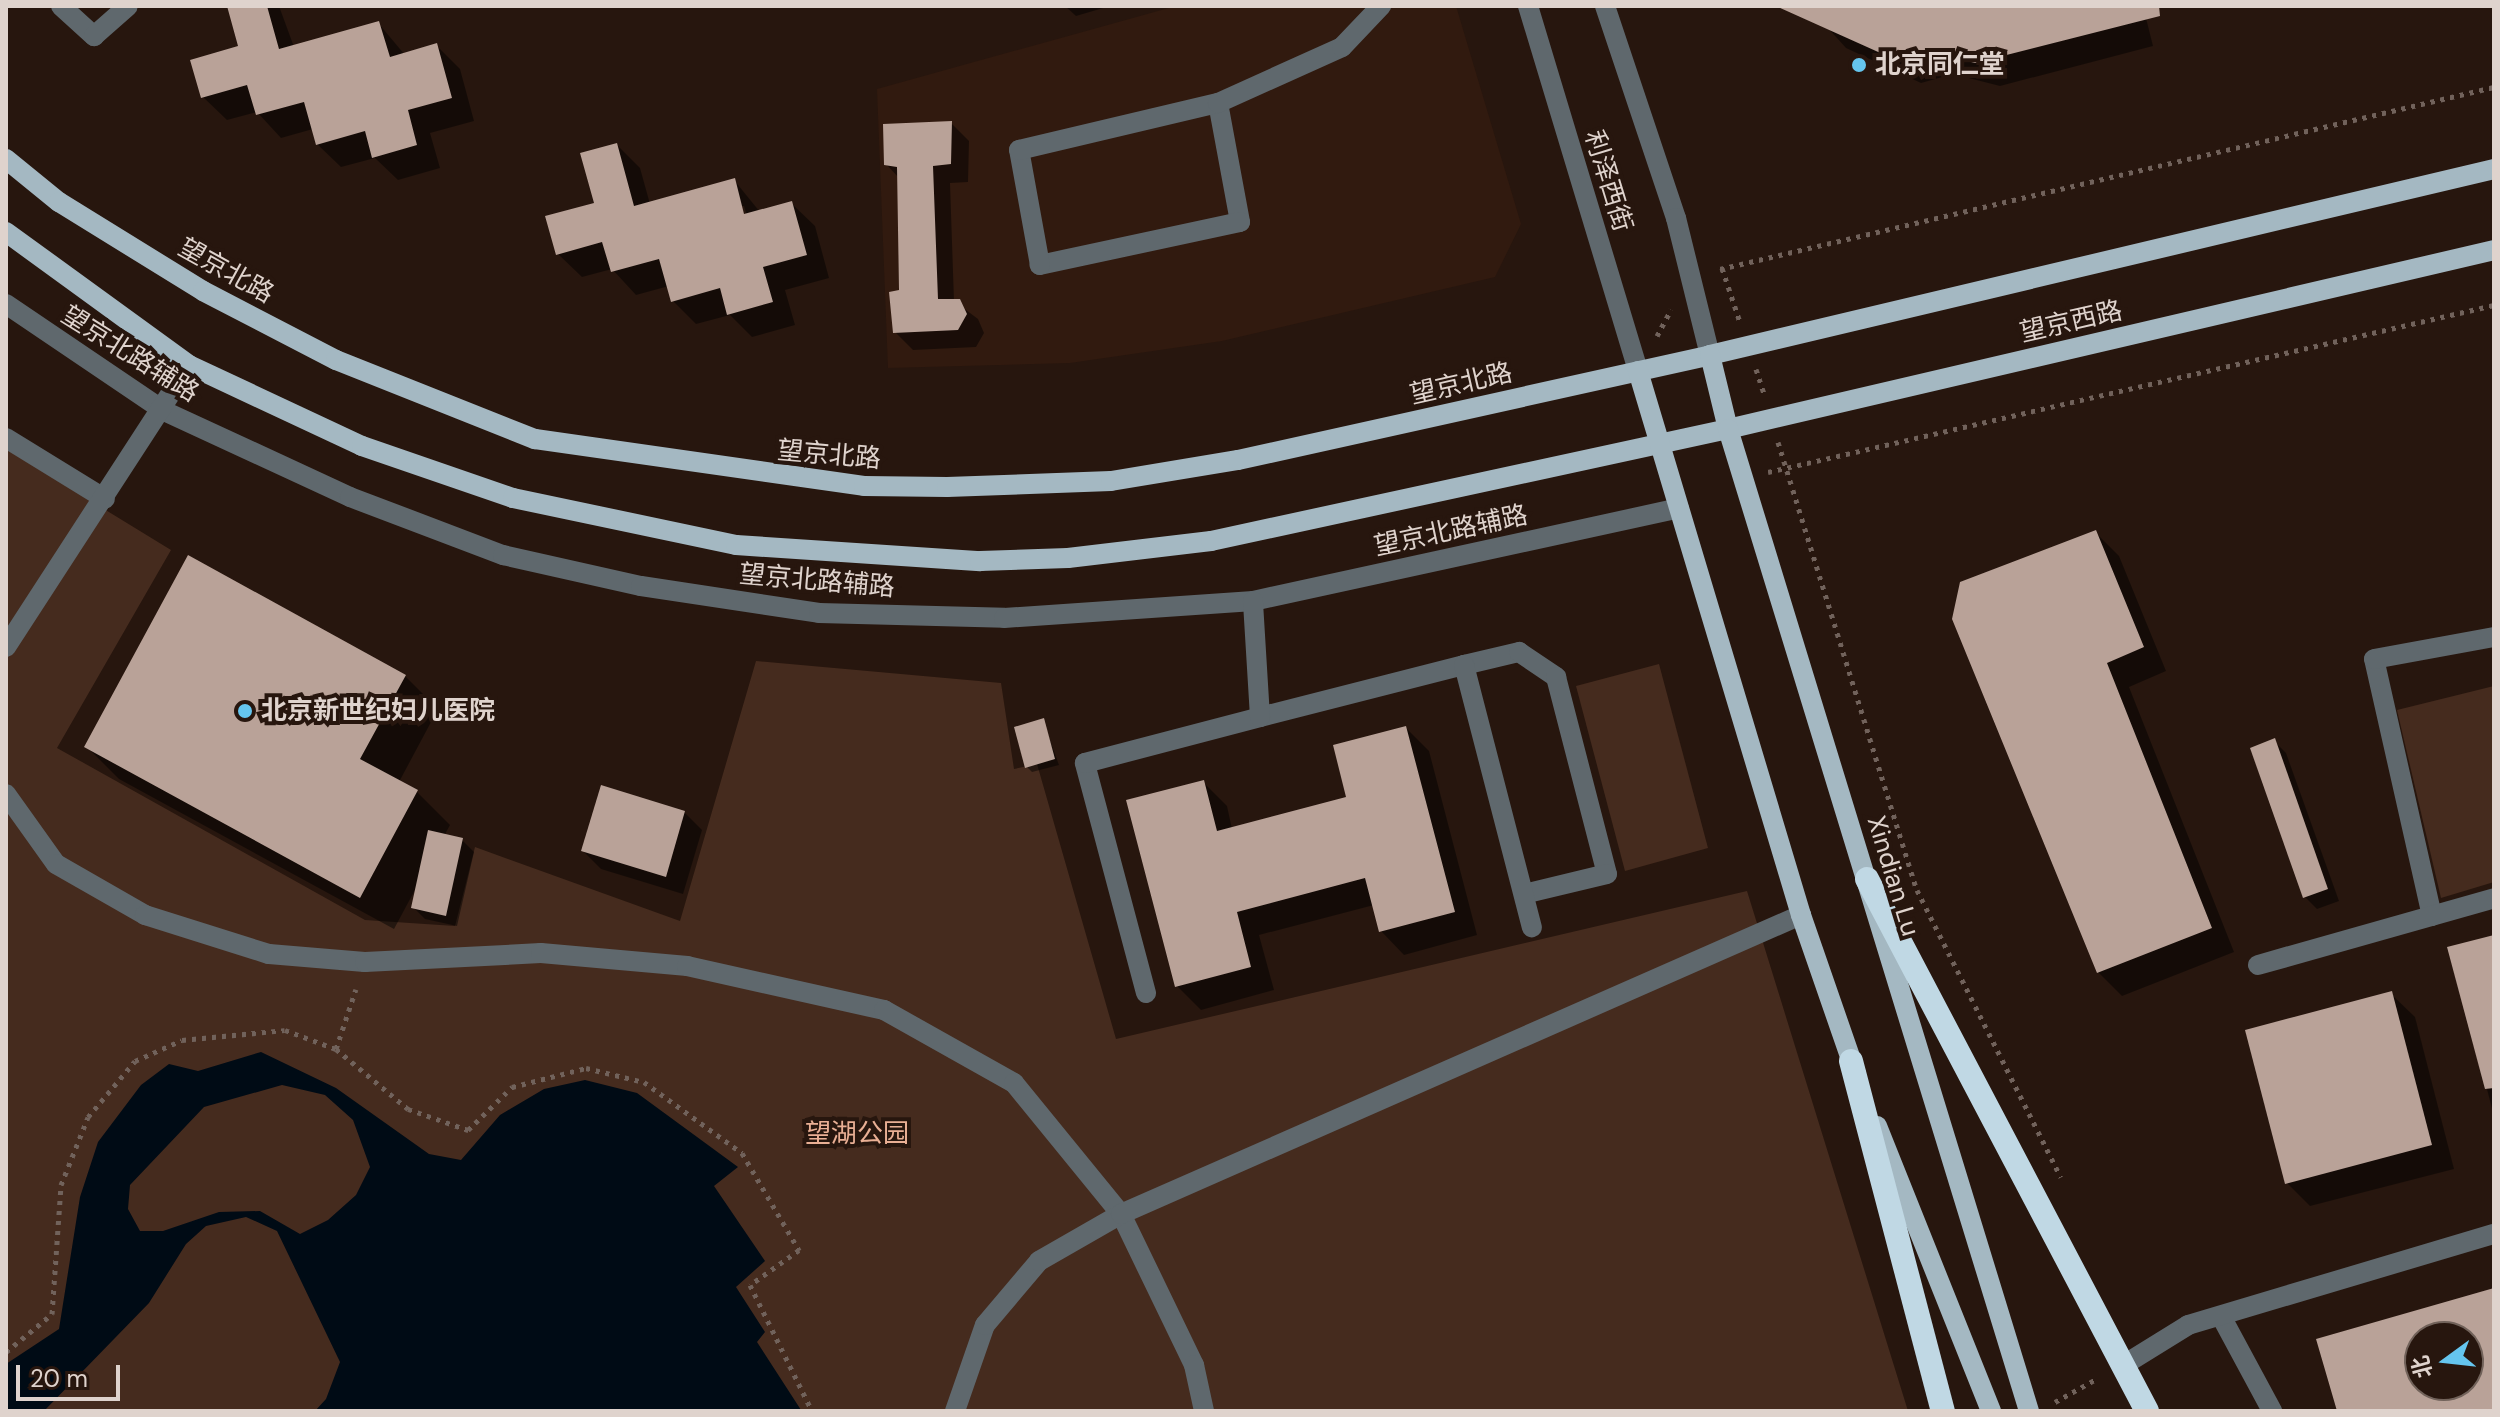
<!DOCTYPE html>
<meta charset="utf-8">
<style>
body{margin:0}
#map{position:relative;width:2500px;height:1417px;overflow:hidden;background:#27160e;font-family:"DM Sans","Noto Sans SC",sans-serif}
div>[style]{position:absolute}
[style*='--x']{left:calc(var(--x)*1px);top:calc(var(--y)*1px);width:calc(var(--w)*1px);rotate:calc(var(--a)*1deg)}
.built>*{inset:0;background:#311a0f}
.green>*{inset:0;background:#452b1e}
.water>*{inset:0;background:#000b15}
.shadow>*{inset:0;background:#0007}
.building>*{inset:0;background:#b9a298}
.path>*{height:5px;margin-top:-2.5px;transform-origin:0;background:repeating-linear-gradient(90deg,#71625b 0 4px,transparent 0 10px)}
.minor>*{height:20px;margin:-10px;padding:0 10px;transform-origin:10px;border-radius:10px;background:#5f686d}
.major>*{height:20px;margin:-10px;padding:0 10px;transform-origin:10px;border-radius:10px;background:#a4b8c2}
.highway>*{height:24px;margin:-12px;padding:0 12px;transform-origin:12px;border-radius:12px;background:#c0d8e4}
.dots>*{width:22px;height:22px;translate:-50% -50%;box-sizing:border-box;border:4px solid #27160e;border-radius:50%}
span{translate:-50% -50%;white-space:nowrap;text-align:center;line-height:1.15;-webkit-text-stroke:8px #27160e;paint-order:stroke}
.poi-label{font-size:26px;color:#dfd3cd;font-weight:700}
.left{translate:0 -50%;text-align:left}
.street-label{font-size:26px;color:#dfd3cd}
.park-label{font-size:26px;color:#e9af94}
.frame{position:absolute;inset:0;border:8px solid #dfd3cd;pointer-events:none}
.north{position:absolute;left:2404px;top:1321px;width:80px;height:80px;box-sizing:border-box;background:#27160e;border:2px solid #71625a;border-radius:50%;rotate:255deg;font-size:22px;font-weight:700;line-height:32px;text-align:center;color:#dfd3cd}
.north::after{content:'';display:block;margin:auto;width:28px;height:36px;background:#65c5ee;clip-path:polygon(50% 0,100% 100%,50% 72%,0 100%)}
.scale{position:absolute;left:16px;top:1365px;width:104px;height:36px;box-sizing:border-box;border:4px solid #dfd3cd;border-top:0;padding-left:10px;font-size:24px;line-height:28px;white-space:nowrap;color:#dfd3cd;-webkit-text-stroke:6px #27160e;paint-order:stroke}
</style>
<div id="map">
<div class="built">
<i style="clip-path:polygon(1176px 6px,1456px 6px,1521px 224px,1495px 277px,1222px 341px,1070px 363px,888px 368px,877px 89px)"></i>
</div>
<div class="green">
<i style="clip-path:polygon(6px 449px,171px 550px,57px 748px,365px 920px,455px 926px,475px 847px,680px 921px,756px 661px,1001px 683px,1014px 769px,1037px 764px,1116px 1039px,1747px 891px,1908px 1411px,6px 1411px)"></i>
<i style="clip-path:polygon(1659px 664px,1708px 848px,1625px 871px,1576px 686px)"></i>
<i style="clip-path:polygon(2494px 686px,2494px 882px,2441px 898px,2397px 710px)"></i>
</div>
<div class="water">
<i style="clip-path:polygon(evenodd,261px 1052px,336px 1088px,429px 1154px,461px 1160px,500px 1115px,544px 1089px,585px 1080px,637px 1093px,738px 1167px,714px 1186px,765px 1261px,736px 1287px,765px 1332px,757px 1342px,801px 1410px,315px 1411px,326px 1399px,340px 1362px,277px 1231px,246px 1217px,206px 1226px,186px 1244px,149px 1303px,44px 1411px,6px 1411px,6px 1364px,59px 1329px,80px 1197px,98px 1142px,141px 1085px,169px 1064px,198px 1071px,261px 1052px,282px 1085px,325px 1095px,353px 1120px,370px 1167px,356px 1195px,328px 1220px,300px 1234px,260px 1211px,219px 1212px,163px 1231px,140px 1231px,128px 1209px,130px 1185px,204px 1107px,282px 1085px)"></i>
</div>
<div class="shadow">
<i style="clip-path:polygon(229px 6px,279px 6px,294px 47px,379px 24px,405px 55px,436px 45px,460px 69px,474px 121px,430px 133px,440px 168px,398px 180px,375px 158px,341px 167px,317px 144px,313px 129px,281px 138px,257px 112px,227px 120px,203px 97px,241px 48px)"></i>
<i style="clip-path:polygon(1065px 6px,1110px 6px,1076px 16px)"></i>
<i style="clip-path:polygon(1808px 6px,2143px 6px,2153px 46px,2000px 86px,1953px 74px,1921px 83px,1846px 48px)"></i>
<i style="clip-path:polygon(951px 123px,969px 141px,968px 182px,950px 183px,954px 301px,978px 319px,984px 333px,976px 347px,913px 350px,895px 332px,902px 292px,899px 178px,886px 164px)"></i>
<i style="clip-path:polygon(evenodd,617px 145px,640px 168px,650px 204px,734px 180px,760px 212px,791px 203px,815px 226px,829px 278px,785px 290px,795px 325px,752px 337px,730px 315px,696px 324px,673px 301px,669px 286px,636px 295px,612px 269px,582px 277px,558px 254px,596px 204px,617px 145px,740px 206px,744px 206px,749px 223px,745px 224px,740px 206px)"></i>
<i style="clip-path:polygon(2095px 532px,2119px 556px,2166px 671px,2129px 687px,2234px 952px,2122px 996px,2098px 972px)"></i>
<i style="clip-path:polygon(405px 676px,438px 709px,399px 782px,417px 792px,450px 825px,444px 836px,462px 840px,474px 852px,457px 926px,425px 919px,413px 907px,416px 888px,394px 929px,119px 779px,86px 746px)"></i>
<i style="clip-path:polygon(1043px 721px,1059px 765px,1032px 772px,1027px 767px)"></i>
<i style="clip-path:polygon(1406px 728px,1429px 751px,1477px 935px,1404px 955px,1381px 931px,1374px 905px,1259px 935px,1274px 990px,1201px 1010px,1177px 986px,1203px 782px,1227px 806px,1232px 829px,1349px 798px)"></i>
<i style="clip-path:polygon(2274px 741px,2286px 753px,2339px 901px,2317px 909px,2305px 897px)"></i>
<i style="clip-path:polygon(684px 812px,702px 830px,683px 894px,601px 869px,583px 851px)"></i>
<i style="clip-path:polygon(2494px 937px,2494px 1116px,2450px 948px)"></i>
<i style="clip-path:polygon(2391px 994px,2415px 1017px,2454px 1169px,2310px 1206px,2287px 1183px)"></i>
</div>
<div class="building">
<i style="clip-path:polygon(227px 6px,267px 6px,279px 49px,379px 21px,390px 57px,437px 43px,452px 98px,408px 110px,417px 145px,372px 158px,365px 131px,316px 145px,304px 102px,256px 115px,247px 85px,201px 98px,190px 60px,238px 46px)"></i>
<i style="clip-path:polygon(1776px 6px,2159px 6px,2160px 16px,1975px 63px,1928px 51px,1896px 60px)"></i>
<i style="clip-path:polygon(952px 121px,951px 164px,933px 166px,938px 299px,960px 299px,967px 314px,958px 330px,893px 333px,889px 292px,899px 290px,897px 167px,884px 165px,883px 124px)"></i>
<i style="clip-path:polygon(617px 143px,634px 206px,735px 178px,744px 214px,792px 201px,807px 255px,763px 267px,773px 302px,727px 315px,720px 288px,671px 302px,659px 259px,611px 272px,602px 242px,556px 255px,545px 216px,594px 203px,580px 153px)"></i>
<i style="clip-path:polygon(2096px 530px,2144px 647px,2107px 663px,2212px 928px,2097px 973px,1952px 619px,1960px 582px)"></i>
<i style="clip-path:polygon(188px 555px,406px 675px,360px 759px,418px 790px,360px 898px,84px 747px)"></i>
<i style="clip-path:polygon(1044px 718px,1055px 759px,1025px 768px,1014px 727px)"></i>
<i style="clip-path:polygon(1406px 726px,1455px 912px,1379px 932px,1365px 878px,1237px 912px,1251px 967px,1175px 987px,1126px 800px,1204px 780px,1217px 831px,1346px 797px,1333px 745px)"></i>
<i style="clip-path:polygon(2275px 738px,2328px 889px,2303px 898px,2250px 748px)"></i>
<i style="clip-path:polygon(601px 785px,685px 811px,666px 877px,581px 851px)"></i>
<i style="clip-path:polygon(428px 830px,463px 838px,446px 916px,411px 908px)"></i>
<i style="clip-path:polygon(2494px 935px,2494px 1088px,2485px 1089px,2447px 947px)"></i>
<i style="clip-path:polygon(2392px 991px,2432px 1145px,2285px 1184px,2245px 1030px)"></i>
<i style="clip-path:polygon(evenodd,2494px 1288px,2494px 1411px,2337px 1411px,2316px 1339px,2494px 1288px,2420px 1337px,2468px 1337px,2468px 1385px,2420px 1385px,2420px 1337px)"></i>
</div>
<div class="path">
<i style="--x:1722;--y:268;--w:57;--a:71.6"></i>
<i style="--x:1720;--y:269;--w:795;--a:-13.23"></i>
<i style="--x:1657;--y:336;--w:30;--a:-62"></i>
<i style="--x:1756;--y:369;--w:26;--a:72"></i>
<i style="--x:1778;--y:442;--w:469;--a:72.8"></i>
<i style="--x:1917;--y:890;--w:321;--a:63.4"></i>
<i style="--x:1768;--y:472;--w:745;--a:-12.95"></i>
<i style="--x:336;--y:1049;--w:63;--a:-71.6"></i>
<i style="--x:6;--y:1352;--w:60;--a:-39.6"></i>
<i style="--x:52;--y:1314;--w:129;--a:-86"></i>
<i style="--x:61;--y:1185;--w:73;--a:-68.3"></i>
<i style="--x:88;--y:1117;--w:73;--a:-50"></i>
<i style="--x:135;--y:1061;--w:51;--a:-24.1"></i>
<i style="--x:182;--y:1040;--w:103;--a:-5.5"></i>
<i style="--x:285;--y:1030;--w:54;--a:20.4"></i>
<i style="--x:336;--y:1049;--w:94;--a:39.8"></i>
<i style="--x:408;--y:1109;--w:64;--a:19.3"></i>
<i style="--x:468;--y:1130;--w:62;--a:-44.3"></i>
<i style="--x:512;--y:1087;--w:76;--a:-14.4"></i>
<i style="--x:586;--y:1068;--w:60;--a:13.6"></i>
<i style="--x:644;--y:1082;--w:121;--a:35.9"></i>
<i style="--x:742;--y:1153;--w:113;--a:59.6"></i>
<i style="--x:799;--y:1250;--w:60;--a:144.5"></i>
<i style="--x:750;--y:1285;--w:140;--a:63.8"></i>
<i style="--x:2055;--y:1402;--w:49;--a:-29.2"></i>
<i style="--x:834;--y:1411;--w:22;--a:0"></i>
</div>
<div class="minor">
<i style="--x:61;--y:6;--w:45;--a:42.3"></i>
<i style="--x:94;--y:36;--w:45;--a:-41.4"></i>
<i style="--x:1528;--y:6;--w:381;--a:73.2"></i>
<i style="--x:1605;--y:6;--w:224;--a:71.5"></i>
<i style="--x:1676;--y:218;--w:141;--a:76.1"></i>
<i style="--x:1218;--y:103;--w:121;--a:79.5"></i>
<i style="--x:1240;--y:222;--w:205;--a:167.9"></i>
<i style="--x:1040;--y:265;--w:117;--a:-100.3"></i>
<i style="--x:1019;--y:150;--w:204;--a:-13.3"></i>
<i style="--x:1218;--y:103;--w:136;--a:-24.3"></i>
<i style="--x:1342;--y:47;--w:57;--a:-46.4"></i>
<i style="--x:6;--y:304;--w:191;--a:34.1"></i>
<i style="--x:164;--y:411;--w:205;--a:24.8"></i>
<i style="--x:350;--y:497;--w:164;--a:20.8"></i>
<i style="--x:503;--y:555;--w:141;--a:12.7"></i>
<i style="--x:641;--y:586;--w:180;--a:8.6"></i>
<i style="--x:819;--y:613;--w:185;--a:1.5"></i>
<i style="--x:1004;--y:618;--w:250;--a:-3.9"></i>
<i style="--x:1253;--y:601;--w:436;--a:-12.3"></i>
<i style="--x:6;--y:438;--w:116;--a:31.6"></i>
<i style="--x:6;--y:647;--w:336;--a:-57"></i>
<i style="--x:1464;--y:665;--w:57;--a:-13.3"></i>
<i style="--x:1519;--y:652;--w:45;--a:34"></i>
<i style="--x:1556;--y:677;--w:203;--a:75.5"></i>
<i style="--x:1607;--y:874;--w:85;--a:166.5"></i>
<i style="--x:1260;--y:717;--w:211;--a:-14.3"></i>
<i style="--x:1464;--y:665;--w:271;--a:75.5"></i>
<i style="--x:6;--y:794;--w:86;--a:54.5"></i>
<i style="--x:56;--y:864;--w:103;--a:29.8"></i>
<i style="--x:145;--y:915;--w:130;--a:17.5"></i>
<i style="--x:269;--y:954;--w:96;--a:4.8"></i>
<i style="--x:365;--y:962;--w:176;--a:-2.9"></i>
<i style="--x:541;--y:953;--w:147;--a:5.1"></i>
<i style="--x:687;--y:966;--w:202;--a:12.6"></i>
<i style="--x:884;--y:1010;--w:149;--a:29.3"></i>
<i style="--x:1014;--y:1083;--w:169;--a:50.8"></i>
<i style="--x:1121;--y:1214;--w:168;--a:64.2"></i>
<i style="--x:1194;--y:1365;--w:47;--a:77.7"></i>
<i style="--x:2432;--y:916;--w:263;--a:-102.7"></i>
<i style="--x:2374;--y:659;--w:122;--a:-10.4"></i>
<i style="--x:2258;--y:965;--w:245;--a:-15.8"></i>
<i style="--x:1146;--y:993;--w:238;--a:-104.9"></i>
<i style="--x:1085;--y:763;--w:181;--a:-14.7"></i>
<i style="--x:1260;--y:717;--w:116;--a:-93.5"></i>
<i style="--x:2222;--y:1318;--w:106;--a:61.7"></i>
<i style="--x:2122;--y:1366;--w:78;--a:-31.8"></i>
<i style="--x:2188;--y:1325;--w:319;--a:-16.6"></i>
<i style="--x:955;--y:1411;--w:91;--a:-70.8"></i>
<i style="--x:985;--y:1325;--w:84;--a:-49.8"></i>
<i style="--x:1039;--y:1261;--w:95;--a:-29.8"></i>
<i style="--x:1121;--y:1214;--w:743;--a:-23.74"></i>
</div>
<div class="major">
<i style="--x:6;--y:159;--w:68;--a:39.1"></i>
<i style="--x:59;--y:202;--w:169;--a:31.7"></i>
<i style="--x:203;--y:291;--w:150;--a:27.4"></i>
<i style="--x:336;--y:360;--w:214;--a:21.7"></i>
<i style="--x:535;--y:439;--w:332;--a:8.1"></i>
<i style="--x:864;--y:486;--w:83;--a:0.7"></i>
<i style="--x:947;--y:487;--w:164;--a:-2.1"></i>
<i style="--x:1111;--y:481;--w:129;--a:-9.4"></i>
<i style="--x:1238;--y:460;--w:484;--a:-12.5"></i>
<i style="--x:1710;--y:355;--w:806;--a:-13.35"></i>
<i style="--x:6;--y:232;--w:226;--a:36"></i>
<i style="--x:189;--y:365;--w:191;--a:25.1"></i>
<i style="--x:362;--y:446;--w:160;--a:19"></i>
<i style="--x:513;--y:498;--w:228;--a:11.9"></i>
<i style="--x:736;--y:545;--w:245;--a:3.8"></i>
<i style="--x:980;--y:561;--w:88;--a:-2"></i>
<i style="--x:1068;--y:558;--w:144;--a:-6.8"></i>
<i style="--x:1211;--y:541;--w:529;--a:-12.22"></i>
<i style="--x:1728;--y:429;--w:787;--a:-13.15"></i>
<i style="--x:1710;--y:355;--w:76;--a:76.3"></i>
<i style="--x:1728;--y:429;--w:1027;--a:72.96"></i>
<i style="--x:1638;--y:371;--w:568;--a:73.32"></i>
<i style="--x:1801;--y:915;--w:168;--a:70.9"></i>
<i style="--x:1877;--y:1126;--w:307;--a:68.2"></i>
</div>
<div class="highway">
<i style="--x:1867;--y:879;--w:601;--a:62.24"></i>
<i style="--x:1851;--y:1061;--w:362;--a:75.3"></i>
</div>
<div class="dots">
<i style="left:1859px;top:65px;background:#65c5ee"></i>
<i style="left:245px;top:711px;background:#65c5ee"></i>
</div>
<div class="poi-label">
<span class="left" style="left:1875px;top:65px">北京同仁堂</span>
<span class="left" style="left:261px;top:711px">北京新世纪妇儿医院</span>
</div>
<div class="street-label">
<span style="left:1608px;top:181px;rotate:73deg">利泽西街</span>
<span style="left:226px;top:271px;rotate:29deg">望京北路</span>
<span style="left:2071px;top:322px;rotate:-13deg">望京西路</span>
<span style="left:130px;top:354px;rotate:32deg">望京北路辅路</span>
<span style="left:1461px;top:384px;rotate:-13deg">望京北路</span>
<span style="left:829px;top:455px;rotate:5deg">望京北路</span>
<span style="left:1451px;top:531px;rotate:-12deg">望京北路辅路</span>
<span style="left:817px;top:581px;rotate:5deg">望京北路辅路</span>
<span style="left:1893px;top:876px;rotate:73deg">Xindian Lu</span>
</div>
<div class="park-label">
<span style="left:857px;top:1134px">望湖公园</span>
</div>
<div class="frame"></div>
<div class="north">北</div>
<div class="scale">20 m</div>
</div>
